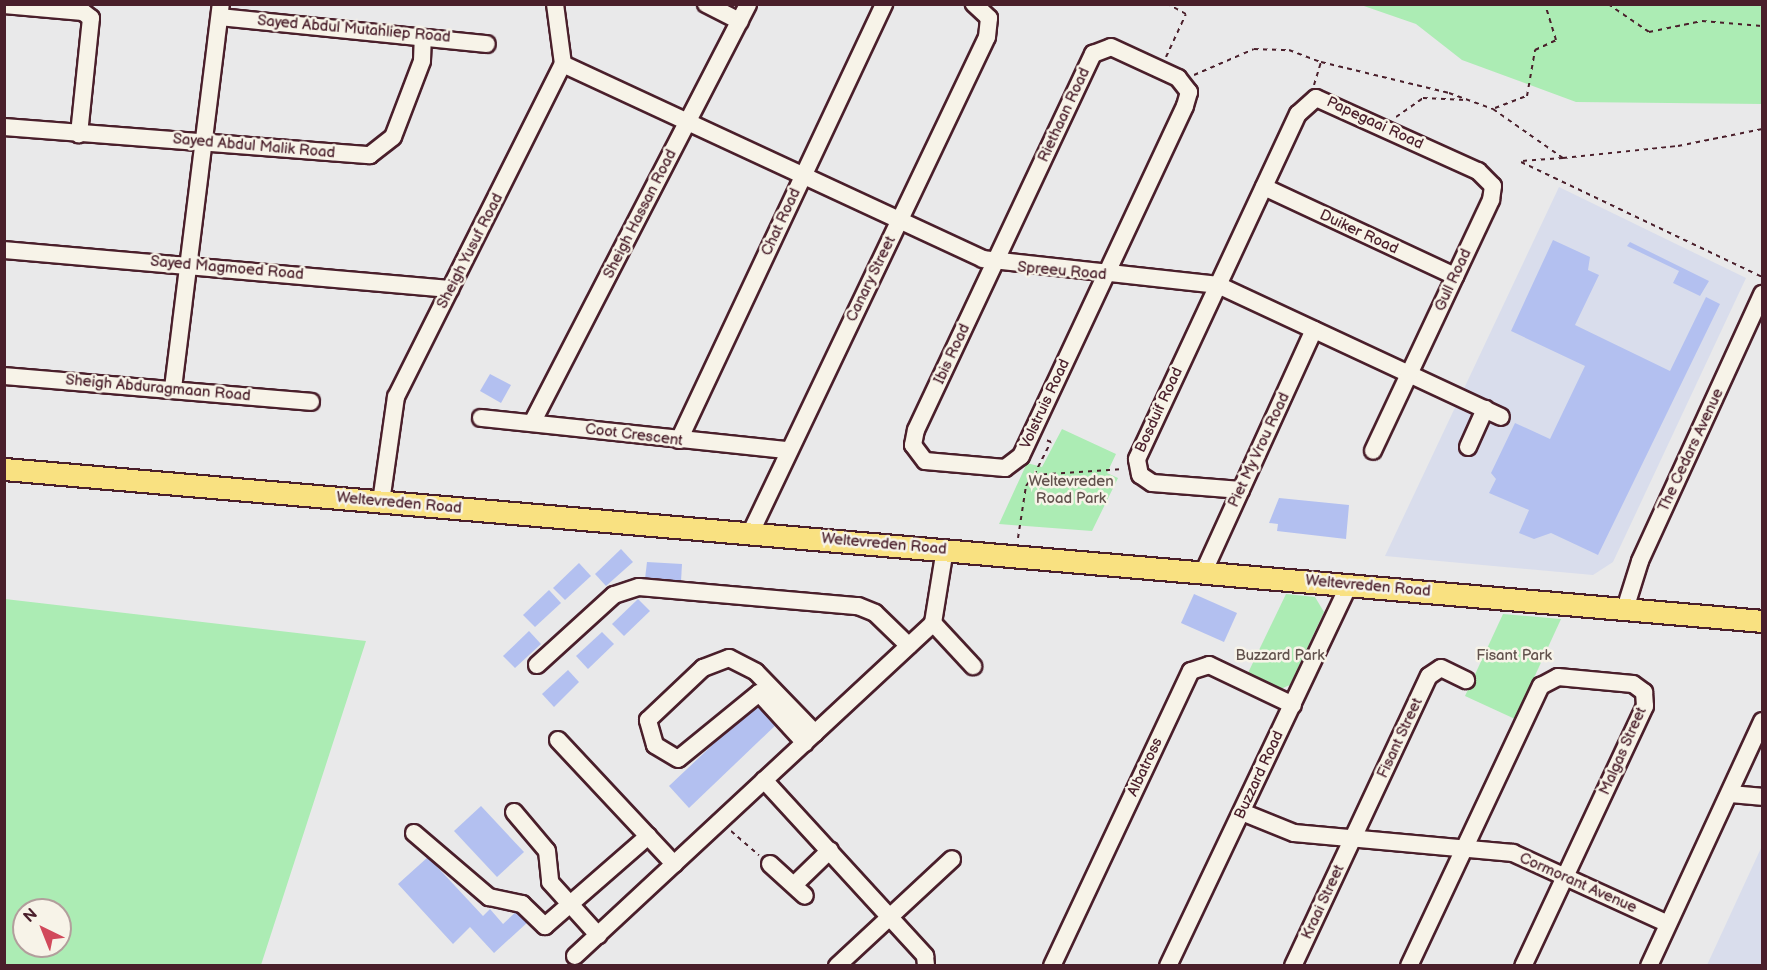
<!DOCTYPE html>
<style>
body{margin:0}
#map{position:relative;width:1767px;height:970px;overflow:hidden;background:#e9e9ea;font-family:"Balsamiq Sans",sans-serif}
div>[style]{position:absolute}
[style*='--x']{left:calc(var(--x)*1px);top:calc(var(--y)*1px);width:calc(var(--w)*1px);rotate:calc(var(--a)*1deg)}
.built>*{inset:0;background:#d9ddec}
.green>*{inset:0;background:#acecb4}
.building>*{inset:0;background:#b3c0f0}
.path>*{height:2px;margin-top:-1px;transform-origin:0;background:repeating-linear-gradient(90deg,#4a1f2b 0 4.5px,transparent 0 9px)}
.roads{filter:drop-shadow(2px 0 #4a1f2b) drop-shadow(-2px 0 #4a1f2b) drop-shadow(0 2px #4a1f2b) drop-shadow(0 -2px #4a1f2b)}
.minor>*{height:16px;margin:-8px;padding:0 8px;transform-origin:8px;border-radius:8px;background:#f7f3e8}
.major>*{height:21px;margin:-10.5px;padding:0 10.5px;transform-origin:10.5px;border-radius:10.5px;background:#f9e181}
span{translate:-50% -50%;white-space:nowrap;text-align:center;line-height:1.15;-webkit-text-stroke:5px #f7f3e8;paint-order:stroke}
.street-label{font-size:15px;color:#4a1f2b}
.park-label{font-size:15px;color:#62524d}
.frame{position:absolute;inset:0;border:6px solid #4a1f2b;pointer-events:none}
.north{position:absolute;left:12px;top:898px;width:60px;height:60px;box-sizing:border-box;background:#f7f3e8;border:2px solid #b29e9c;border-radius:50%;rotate:317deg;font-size:16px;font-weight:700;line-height:24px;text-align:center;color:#4a1f2b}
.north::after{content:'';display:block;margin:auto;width:21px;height:27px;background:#d1495b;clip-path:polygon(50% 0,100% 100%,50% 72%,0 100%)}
</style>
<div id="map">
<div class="built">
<i style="clip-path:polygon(1559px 187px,1746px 278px,1613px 562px,1593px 575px,1385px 556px)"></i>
<i style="clip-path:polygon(1762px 846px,1762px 965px,1707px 965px)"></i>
</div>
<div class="green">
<i style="clip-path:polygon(1361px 5px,1762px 5px,1762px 104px,1576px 102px,1462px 60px,1416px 24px)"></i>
<i style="clip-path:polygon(1062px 429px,1116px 454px,1107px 473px,1118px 478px,1092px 531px,999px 524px,1027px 463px,1042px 467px)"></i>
<i style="clip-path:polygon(1286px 594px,1315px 597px,1324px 612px,1290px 685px,1278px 690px,1247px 675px)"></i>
<i style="clip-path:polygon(evenodd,5px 599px,366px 641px,261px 965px,5px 965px,5px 599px,24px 910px,60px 910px,60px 946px,24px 946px,24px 910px)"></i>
<i style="clip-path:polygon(1503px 614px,1561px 619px,1515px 719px,1465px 696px)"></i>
</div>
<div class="building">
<i style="clip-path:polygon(1553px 240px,1590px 257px,1588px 270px,1599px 275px,1575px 325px,1670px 371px,1706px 297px,1720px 304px,1598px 555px,1551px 533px,1534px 539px,1519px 533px,1529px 510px,1489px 493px,1496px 479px,1491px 473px,1515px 423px,1550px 439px,1585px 366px,1511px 331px)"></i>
<i style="clip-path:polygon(1630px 242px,1709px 281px,1700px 296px,1673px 283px,1679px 271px,1627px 246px)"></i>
<i style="clip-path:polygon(490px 374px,511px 385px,501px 403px,480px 391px)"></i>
<i style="clip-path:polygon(1279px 498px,1349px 505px,1346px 539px,1277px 531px,1278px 524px,1269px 523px)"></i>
<i style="clip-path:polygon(621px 549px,633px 562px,606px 586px,595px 574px)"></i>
<i style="clip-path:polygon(647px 562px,682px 564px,681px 581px,645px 579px)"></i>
<i style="clip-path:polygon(579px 563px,591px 576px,565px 600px,553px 588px)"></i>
<i style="clip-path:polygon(549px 590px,561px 603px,535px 627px,523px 615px)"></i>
<i style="clip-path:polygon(1194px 594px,1237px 613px,1224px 642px,1181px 623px)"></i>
<i style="clip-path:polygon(638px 599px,650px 611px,624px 636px,612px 624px)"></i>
<i style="clip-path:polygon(529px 631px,541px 644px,515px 668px,503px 656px)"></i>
<i style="clip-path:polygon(602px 632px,614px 644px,588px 669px,576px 656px)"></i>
<i style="clip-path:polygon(568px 670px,579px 682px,554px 707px,542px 694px)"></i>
<i style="clip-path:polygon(760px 700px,780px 721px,689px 808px,669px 786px)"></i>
<i style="clip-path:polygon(481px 806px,524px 852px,497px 877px,454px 831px)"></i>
<i style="clip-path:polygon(428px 857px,483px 916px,490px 909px,503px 924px,519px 909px,529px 921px,494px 953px,470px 927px,453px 944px,398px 884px)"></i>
</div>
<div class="path">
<i style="--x:1608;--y:4;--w:50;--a:34.3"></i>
<i style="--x:1649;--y:32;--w:54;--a:-11.7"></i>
<i style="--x:1702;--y:21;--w:60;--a:4.8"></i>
<i style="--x:1166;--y:57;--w:47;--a:-65.1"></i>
<i style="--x:1186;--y:14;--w:21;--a:-151"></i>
<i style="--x:1194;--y:75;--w:65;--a:-23.4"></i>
<i style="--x:1254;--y:49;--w:35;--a:2"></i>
<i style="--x:1289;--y:50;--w:34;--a:21"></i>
<i style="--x:1314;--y:85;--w:24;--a:-73"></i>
<i style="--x:1321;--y:62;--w:132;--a:13.6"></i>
<i style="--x:1449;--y:93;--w:47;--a:20"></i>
<i style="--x:1493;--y:109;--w:85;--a:35"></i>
<i style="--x:1563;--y:158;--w:42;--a:175.9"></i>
<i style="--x:1495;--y:108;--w:34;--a:-21"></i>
<i style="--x:1527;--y:96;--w:47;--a:-80.1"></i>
<i style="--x:1535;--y:50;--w:23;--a:-25"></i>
<i style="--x:1556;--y:40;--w:38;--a:-107"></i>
<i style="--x:1396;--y:117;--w:33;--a:-35"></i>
<i style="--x:1423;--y:98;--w:43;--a:2.7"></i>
<i style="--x:1563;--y:158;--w:116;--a:-6"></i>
<i style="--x:1678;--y:146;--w:86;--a:-11.4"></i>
<i style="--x:1521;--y:162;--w:267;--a:25.5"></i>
<i style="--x:1034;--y:475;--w:37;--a:-63"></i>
<i style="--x:1051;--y:442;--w:5;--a:-158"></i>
<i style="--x:1018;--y:538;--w:53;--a:-81.3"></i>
<i style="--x:1026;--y:486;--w:14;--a:-54"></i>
<i style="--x:1034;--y:475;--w:90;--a:-3.8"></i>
<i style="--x:731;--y:831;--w:37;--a:41"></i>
</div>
<div class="roads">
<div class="minor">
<i style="--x:706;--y:4;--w:38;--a:27"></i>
<i style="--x:4;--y:5;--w:79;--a:5.1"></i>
<i style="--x:83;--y:12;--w:10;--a:37"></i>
<i style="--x:91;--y:18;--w:117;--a:95.9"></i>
<i style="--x:220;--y:17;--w:268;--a:5.8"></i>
<i style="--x:1111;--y:47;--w:74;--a:24.8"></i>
<i style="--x:1178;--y:78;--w:18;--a:52"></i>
<i style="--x:1189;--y:92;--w:15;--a:106"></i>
<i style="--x:1185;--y:106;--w:387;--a:115.1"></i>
<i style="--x:1021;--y:456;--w:20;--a:143"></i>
<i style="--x:1005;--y:468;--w:80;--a:-175"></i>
<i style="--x:925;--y:461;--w:20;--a:-127"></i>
<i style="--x:913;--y:445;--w:15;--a:-79"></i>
<i style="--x:916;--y:430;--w:416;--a:-64.8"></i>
<i style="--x:1093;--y:54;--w:19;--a:-21"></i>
<i style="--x:563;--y:64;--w:463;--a:24.9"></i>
<i style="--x:983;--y:259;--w:236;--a:6.3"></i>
<i style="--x:1218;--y:285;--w:312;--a:25"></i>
<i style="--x:4;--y:127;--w:367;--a:4.4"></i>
<i style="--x:370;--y:155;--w:29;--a:-38"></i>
<i style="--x:393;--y:137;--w:81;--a:-69.1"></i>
<i style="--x:422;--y:61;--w:23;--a:-88"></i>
<i style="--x:1264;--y:187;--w:211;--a:25"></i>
<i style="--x:4;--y:250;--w:448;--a:5"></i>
<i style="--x:4;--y:376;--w:308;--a:4.8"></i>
<i style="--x:173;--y:388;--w:387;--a:-82.9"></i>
<i style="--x:481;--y:418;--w:308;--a:6"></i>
<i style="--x:532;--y:423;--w:471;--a:-62.7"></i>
<i style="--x:679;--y:440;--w:482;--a:-64.8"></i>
<i style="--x:1468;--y:447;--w:42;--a:-65.9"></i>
<i style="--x:1241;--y:490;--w:89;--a:-175.5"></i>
<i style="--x:1152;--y:483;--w:14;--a:-146"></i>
<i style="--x:1140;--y:475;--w:16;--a:-101"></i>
<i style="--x:1137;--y:459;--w:381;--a:-65"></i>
<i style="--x:1298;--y:114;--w:24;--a:-42"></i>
<i style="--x:1316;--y:98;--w:178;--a:24.3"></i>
<i style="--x:1478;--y:171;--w:21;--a:45"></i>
<i style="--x:1493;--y:186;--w:14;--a:98"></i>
<i style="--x:1491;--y:200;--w:277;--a:115.2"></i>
<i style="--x:381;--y:502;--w:106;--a:-81.9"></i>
<i style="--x:396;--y:397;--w:373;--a:-63.4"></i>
<i style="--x:563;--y:64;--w:61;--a:-97.6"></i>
<i style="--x:751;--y:532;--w:548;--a:-64.51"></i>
<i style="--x:987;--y:37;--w:19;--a:-84"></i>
<i style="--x:989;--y:18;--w:21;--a:-137"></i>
<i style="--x:1204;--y:571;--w:265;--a:-65.5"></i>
<i style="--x:1625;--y:609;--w:50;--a:-72.6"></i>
<i style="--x:1640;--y:561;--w:294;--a:-65.4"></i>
<i style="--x:933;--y:623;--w:59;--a:47.1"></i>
<i style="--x:537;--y:665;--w:104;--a:-42.3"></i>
<i style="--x:614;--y:595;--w:26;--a:-18"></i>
<i style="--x:639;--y:587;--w:220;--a:5"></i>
<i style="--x:858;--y:606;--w:18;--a:22"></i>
<i style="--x:875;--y:613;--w:47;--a:44.1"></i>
<i style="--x:558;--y:740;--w:170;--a:46.9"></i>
<i style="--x:805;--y:743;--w:68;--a:-132.6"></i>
<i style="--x:759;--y:693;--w:104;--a:140.8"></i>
<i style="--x:678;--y:759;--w:27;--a:-149"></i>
<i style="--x:655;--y:745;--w:26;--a:-106"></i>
<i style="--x:648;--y:720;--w:76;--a:-43.4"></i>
<i style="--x:703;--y:668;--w:28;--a:-21"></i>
<i style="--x:729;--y:658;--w:30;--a:27"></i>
<i style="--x:756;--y:672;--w:85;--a:46"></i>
<i style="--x:764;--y:780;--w:239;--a:47.5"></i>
<i style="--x:925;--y:956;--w:10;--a:84"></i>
<i style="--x:1730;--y:794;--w:32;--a:5"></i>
<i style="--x:514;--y:812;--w:51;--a:49.8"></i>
<i style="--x:547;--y:851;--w:31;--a:84"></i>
<i style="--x:550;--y:882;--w:72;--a:47.8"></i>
<i style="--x:1242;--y:812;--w:56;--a:22"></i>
<i style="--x:1294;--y:833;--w:220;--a:5.2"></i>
<i style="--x:1513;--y:853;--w:170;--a:24.6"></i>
<i style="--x:414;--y:833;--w:99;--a:40.5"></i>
<i style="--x:489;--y:897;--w:34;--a:12"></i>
<i style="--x:522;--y:904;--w:32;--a:44"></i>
<i style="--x:545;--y:926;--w:137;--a:-41.1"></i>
<i style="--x:770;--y:864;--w:47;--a:42.4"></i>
<i style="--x:794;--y:885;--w:50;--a:-44.2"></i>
<i style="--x:575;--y:956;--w:489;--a:-42.9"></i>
<i style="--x:933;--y:623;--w:75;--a:-80.8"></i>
<i style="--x:837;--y:966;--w:157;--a:-42.9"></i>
<i style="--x:1052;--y:966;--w:326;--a:-64.8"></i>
<i style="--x:1191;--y:671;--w:19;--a:-18"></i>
<i style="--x:1209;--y:665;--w:93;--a:25.5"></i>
<i style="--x:1168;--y:966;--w:423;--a:-64.6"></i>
<i style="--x:1293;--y:966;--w:320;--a:-64.9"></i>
<i style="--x:1429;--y:676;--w:14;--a:-34"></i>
<i style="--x:1441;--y:668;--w:28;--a:26"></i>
<i style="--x:1409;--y:966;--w:310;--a:-64.8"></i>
<i style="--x:1541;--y:686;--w:19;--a:-28"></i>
<i style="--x:1558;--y:677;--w:75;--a:5.3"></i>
<i style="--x:1633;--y:684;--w:14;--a:36"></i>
<i style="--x:1644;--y:692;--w:14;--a:86"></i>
<i style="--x:1645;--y:706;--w:287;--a:115.1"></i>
<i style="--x:1649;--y:966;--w:270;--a:-65.2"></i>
</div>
<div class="major">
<i style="--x:4;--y:469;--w:1765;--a:4.94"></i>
</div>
</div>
<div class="street-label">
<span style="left:354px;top:29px;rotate:5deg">Sayed Abdul Mutahliep Road</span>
<span style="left:1064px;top:115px;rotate:-65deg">Riethaan Road</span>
<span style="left:1375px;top:123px;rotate:25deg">Papegaai Road</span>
<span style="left:254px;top:146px;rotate:5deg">Sayed Abdul Malik Road</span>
<span style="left:640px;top:214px;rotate:-63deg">Sheigh Hassan Road</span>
<span style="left:781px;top:222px;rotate:-65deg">Chat Road</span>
<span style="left:1359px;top:232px;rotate:25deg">Duiker Road</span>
<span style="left:470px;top:251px;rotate:-63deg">Sheigh Yusuf Road</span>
<span style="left:227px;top:268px;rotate:5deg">Sayed Magmoed Road</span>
<span style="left:1062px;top:271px;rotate:5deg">Spreeu Road</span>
<span style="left:871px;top:279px;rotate:-64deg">Canary Street</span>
<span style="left:1453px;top:280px;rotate:-65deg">Gull Road</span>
<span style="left:952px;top:354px;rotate:-65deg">Ibis Road</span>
<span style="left:158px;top:388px;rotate:5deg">Sheigh Abduragmaan Road</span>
<span style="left:1045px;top:404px;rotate:-65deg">Volstruis Road</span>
<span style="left:1159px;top:410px;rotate:-65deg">Bosduif Road</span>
<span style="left:634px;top:435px;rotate:7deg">Coot Crescent</span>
<span style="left:1259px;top:450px;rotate:-65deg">Piet My Vrou Road</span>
<span style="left:1691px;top:450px;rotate:-65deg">The Cedars Avenue</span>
<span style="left:399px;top:503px;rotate:5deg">Weltevreden Road</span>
<span style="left:884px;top:544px;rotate:5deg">Weltevreden Road</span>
<span style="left:1368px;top:586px;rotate:5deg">Weltevreden Road</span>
<span style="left:1400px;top:738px;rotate:-65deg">Fisant Street</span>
<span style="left:1623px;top:751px;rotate:-66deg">Malgas Street</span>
<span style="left:1145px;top:767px;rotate:-65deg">Albatross</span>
<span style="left:1259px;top:775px;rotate:-65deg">Buzzard Road</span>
<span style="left:1578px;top:883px;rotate:24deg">Cormorant Avenue</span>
<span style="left:1323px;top:902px;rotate:-65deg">Kraai Street</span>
</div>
<div class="park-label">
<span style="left:1071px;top:490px">Weltevreden<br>Road Park</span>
<span style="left:1280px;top:656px">Buzzard Park</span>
<span style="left:1514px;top:656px">Fisant Park</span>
</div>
<div class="frame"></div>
<div class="north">N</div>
</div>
